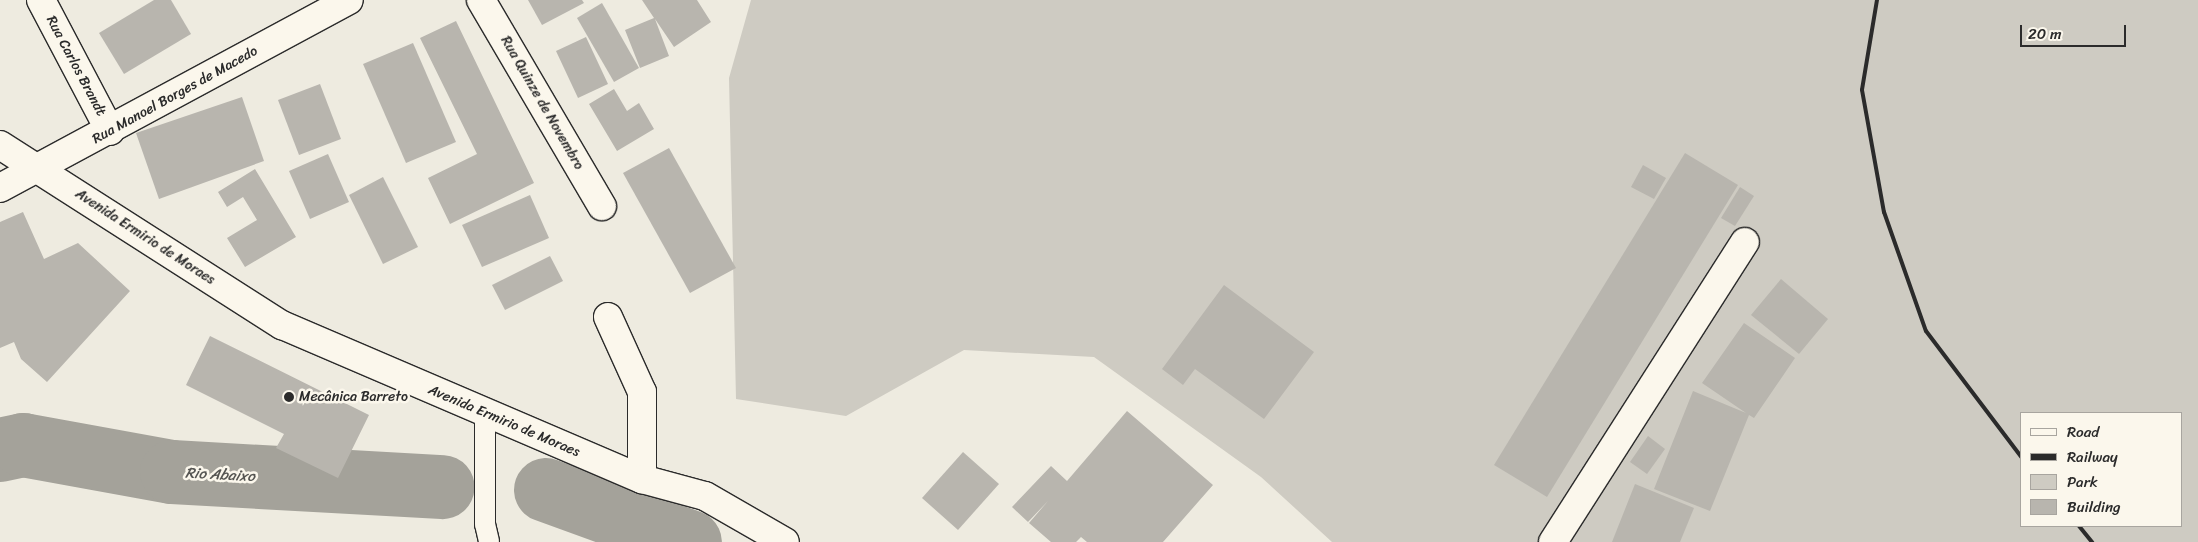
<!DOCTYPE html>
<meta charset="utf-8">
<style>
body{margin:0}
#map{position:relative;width:2198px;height:542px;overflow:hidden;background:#eeebe0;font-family:Sriracha,sans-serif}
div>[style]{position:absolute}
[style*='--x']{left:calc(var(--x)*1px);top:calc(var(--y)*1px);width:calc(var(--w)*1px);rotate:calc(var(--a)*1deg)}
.green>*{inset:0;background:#cecbc2}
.river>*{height:64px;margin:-32px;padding:0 32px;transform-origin:32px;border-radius:32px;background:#a4a29a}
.building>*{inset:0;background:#b8b5ae}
.roads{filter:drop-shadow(1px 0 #2b2b2b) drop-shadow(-1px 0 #2b2b2b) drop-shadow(0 1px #2b2b2b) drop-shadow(0 -1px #2b2b2b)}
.service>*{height:20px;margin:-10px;padding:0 10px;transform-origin:10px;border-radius:10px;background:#fbf7ec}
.minor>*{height:28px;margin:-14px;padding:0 14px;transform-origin:14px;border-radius:14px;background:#fbf7ec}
.primary>*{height:28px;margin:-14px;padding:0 14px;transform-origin:14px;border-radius:14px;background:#fbf7ec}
.rail>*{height:4px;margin:-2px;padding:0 2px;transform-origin:2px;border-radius:2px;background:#2b2b2b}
.dots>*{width:14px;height:14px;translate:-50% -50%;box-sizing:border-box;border:2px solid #fbf7ec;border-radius:50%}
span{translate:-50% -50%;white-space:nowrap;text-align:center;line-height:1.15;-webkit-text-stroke:5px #fbf7ec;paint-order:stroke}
.street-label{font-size:14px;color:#2b2b2b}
.poi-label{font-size:14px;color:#2b2b2b}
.left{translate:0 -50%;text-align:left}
.water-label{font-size:15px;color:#555552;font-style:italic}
.legend{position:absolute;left:2020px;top:412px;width:162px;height:115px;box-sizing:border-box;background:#fbf7ec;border:1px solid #a8a59f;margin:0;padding:6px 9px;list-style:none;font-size:15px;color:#2b2b2b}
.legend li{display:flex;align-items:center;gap:10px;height:25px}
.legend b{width:25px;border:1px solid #a8a59f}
.scale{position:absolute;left:2020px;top:25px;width:106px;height:22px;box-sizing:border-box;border:2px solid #2b2b2b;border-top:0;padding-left:6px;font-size:15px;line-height:18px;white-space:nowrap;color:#2b2b2b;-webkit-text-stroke:4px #fbf7ec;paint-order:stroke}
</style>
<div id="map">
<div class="green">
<i style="clip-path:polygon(evenodd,751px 0,2198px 0,2198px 542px,1332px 542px,1261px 477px,1094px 357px,964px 350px,846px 416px,736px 399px,729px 78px,751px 0,2022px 413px,2182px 413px,2182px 526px,2022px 526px,2022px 413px)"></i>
</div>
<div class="river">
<i style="--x:0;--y:450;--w:24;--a:-12"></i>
<i style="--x:23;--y:445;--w:151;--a:10.3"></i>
<i style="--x:172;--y:472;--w:271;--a:3.2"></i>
<i style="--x:546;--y:490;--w:153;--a:19.9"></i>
</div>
<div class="building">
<i style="clip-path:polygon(154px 0,171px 0,191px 34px,124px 74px,99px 33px)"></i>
<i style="clip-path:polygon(528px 0,582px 0,584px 3px,542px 25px)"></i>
<i style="clip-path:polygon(642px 0,697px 0,711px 22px,674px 47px,655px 19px,669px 56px,640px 68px,625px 30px,654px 18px)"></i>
<i style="clip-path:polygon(602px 3px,639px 68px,614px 82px,577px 18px)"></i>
<i style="clip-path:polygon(456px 21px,534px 183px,450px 224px,428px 178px,477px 154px,420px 38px)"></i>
<i style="clip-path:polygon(586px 37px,608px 84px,578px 98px,556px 51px)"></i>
<i style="clip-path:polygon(413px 43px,456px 142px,406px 163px,363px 64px)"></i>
<i style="clip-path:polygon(320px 84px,341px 139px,299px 155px,278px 100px)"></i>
<i style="clip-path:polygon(614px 89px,627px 111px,639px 103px,654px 129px,617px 151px,589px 104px)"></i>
<i style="clip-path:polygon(242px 97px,264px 161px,159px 199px,136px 133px)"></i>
<i style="clip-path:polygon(669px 148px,736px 268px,690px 293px,623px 173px)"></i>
<i style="clip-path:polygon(1685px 153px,1738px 185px,1547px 497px,1494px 465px)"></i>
<i style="clip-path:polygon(328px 154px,349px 202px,310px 219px,289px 171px)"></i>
<i style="clip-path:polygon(1643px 165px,1666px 178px,1654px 199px,1631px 187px)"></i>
<i style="clip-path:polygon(255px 169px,296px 237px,245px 267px,227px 238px,257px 220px,243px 197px,227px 207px,218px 192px)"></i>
<i style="clip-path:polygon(383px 177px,418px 247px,383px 264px,349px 195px)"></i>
<i style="clip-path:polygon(1740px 187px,1754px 196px,1735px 226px,1721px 218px)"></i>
<i style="clip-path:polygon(530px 195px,549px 238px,482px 267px,462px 225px)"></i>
<i style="clip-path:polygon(23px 212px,44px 259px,78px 243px,130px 291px,47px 382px,21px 359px,14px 342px,0 348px,0 222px)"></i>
<i style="clip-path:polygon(550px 256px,563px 281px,505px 310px,492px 285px)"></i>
<i style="clip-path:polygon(1781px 279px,1828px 319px,1799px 354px,1751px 315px)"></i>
<i style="clip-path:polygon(1224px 285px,1314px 352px,1264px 419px,1195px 369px,1183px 385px,1162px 369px)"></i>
<i style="clip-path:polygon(1744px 323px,1795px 358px,1754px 418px,1749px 415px,1710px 511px,1654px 489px,1693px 391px,1746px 413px,1702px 383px)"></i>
<i style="clip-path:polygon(210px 336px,369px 415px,338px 478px,276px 448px,284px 434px,186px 385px)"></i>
<i style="clip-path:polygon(1127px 411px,1213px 485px,1163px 542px,1087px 542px,1081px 537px,1076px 542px,1051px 542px,1029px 523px,1048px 501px,1028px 522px,1012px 507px,1051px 466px,1067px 481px)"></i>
<i style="clip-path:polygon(1648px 436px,1665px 449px,1647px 474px,1630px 462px)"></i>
<i style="clip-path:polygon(963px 452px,999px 484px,958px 530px,922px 498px)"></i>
<i style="clip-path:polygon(1635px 484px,1694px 508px,1680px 542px,1612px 542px)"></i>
</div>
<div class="roads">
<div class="service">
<i style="--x:485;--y:414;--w:110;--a:90"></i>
<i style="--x:485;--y:524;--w:18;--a:77"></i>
</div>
<div class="minor">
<i style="--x:41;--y:0;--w:148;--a:62.2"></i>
<i style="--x:481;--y:0;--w:239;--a:59.6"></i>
<i style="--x:0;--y:188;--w:396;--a:-28.3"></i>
<i style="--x:608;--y:317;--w:82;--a:65.6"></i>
<i style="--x:642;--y:392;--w:87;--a:90"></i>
<i style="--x:1553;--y:542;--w:356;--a:-57.4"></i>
</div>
<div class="primary">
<i style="--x:0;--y:145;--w:335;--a:32.6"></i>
<i style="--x:282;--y:325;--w:392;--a:23.2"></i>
<i style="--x:642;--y:479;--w:65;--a:15.1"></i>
<i style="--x:705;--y:496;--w:92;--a:29.9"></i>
</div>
</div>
<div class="rail">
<i style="--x:1877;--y:0;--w:91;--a:99.5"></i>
<i style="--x:1862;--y:90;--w:124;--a:79.8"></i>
<i style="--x:1884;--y:212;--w:126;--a:70.6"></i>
<i style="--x:1926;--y:331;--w:159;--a:52.9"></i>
<i style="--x:2079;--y:526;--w:21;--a:51"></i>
</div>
<div class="dots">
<i style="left:289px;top:397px;background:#2b2b2b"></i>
</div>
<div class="street-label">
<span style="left:76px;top:66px;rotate:62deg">Rua Carlos Brandt</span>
<span style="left:175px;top:95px;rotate:-29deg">Rua Manoel Borges de Macedo</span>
<span style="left:542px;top:103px;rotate:60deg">Rua Quinze de Novembro</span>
<span style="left:145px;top:237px;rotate:33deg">Avenida Ermirio de Moraes</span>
<span style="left:504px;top:421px;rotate:23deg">Avenida Ermirio de Moraes</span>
</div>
<div class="poi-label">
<span class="left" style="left:299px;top:397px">Mecânica Barreto</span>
</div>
<div class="water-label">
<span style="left:220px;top:475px;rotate:3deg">Rio Abaixo</span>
</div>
<ul class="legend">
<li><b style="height:6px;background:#fbf7ec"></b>Road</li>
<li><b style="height:6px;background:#2b2b2b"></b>Railway</li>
<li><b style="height:14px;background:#cecbc2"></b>Park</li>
<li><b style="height:14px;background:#b8b5ae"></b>Building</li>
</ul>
<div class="scale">20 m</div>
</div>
